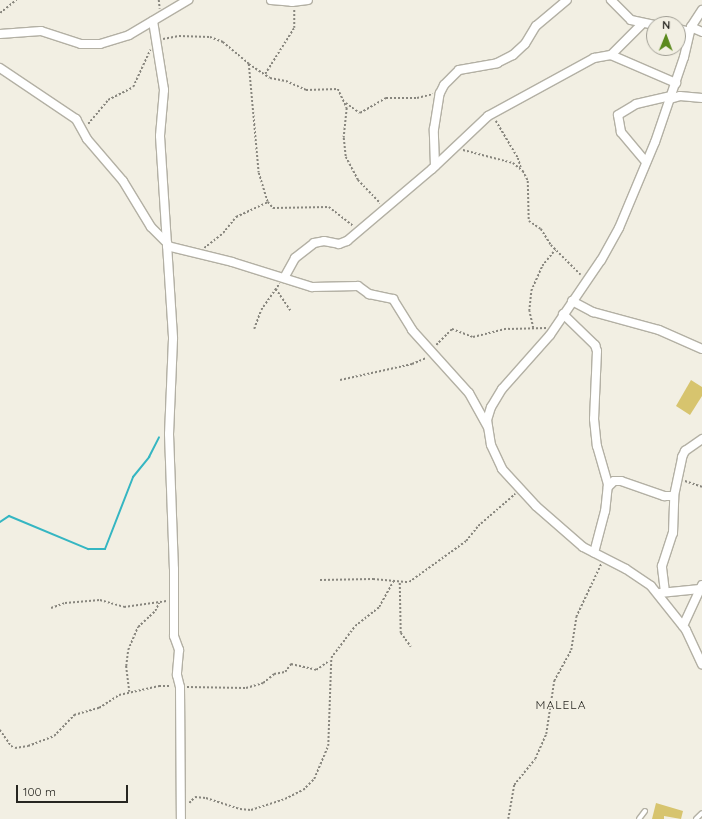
<!DOCTYPE html>
<style>
body{margin:0}
#map{position:relative;width:702px;height:819px;overflow:hidden;background:#f2efe3;font-family:Quicksand,sans-serif}
div>[style]{position:absolute}
[style*='--x']{left:calc(var(--x)*1px);top:calc(var(--y)*1px);width:calc(var(--w)*1px);rotate:calc(var(--a)*1deg)}
.stream>*{height:2px;margin:-1px;padding:0 1px;transform-origin:1px;border-radius:1px;background:#35b6c2}
.building>*{inset:0;background:#d7c46e}
.path>*{height:1.5px;margin-top:-0.75px;transform-origin:0;background:repeating-linear-gradient(90deg,#88867e 0 2px,transparent 0 4px)}
.roads{filter:drop-shadow(1px 0 #b3b0a4) drop-shadow(-1px 0 #b3b0a4) drop-shadow(0 1px #b3b0a4) drop-shadow(0 -1px #b3b0a4)}
.lane>*{height:4px;margin:-2px;padding:0 2px;transform-origin:2px;border-radius:2px;background:#fff}
.street>*{height:8px;margin:-4px;padding:0 4px;transform-origin:4px;border-radius:4px;background:#fff}
span{translate:-50% -50%;white-space:nowrap;text-align:center;line-height:1.15;-webkit-text-stroke:3.5px #f2efe3;paint-order:stroke}
.quarter-label{font-size:12px;color:#272621;letter-spacing:1px}
.north{position:absolute;left:646px;top:16px;width:40px;height:40px;box-sizing:border-box;background:#f2efe3;border:1px solid #a19f95;border-radius:50%;rotate:1deg;font-size:11px;font-weight:700;line-height:16px;text-align:center;color:#272621}
.north::after{content:'';display:block;margin:auto;width:14px;height:18px;background:#5b8a1d;clip-path:polygon(50% 0,100% 100%,50% 72%,0 100%)}
.scale{position:absolute;left:16px;top:785px;width:112px;height:18px;box-sizing:border-box;border:2px solid #272621;border-top:0;padding-left:5px;font-size:12px;line-height:14px;white-space:nowrap;color:#272621;-webkit-text-stroke:3px #f2efe3;paint-order:stroke}
</style>
<div id="map">
<div class="stream">
<i style="--x:0;--y:522;--w:11;--a:-34"></i>
<i style="--x:9;--y:516;--w:86;--a:22.7"></i>
<i style="--x:88;--y:549;--w:17;--a:0"></i>
<i style="--x:105;--y:549;--w:77;--a:-68.7"></i>
<i style="--x:133;--y:477;--w:26;--a:-51"></i>
<i style="--x:149;--y:457;--w:22;--a:-63"></i>
</div>
<div class="building">
<i style="clip-path:polygon(691px 380px,702px 387px,702px 396px,690px 415px,676px 406px)"></i>
<i style="clip-path:polygon(656px 803px,683px 811px,681px 819px,664px 816px,664px 819px,652px 819px)"></i>
</div>
<div class="path">
<i style="--x:159;--y:0;--w:9;--a:84"></i>
<i style="--x:0;--y:13;--w:21;--a:-39"></i>
<i style="--x:163;--y:39;--w:16;--a:-11"></i>
<i style="--x:179;--y:36;--w:31;--a:2"></i>
<i style="--x:210;--y:37;--w:14;--a:21"></i>
<i style="--x:223;--y:42;--w:34;--a:40"></i>
<i style="--x:249;--y:64;--w:25;--a:34"></i>
<i style="--x:270;--y:78;--w:16;--a:11"></i>
<i style="--x:286;--y:81;--w:22;--a:24"></i>
<i style="--x:306;--y:90;--w:32;--a:-2"></i>
<i style="--x:338;--y:89;--w:21;--a:65"></i>
<i style="--x:347;--y:108;--w:30;--a:96"></i>
<i style="--x:344;--y:138;--w:19;--a:84"></i>
<i style="--x:346;--y:157;--w:26;--a:62"></i>
<i style="--x:358;--y:180;--w:32;--a:46"></i>
<i style="--x:249;--y:64;--w:109;--a:84.8"></i>
<i style="--x:259;--y:173;--w:30;--a:73"></i>
<i style="--x:268;--y:202;--w:8;--a:50"></i>
<i style="--x:273;--y:208;--w:56;--a:-1"></i>
<i style="--x:329;--y:207;--w:31;--a:38"></i>
<i style="--x:265;--y:74;--w:54;--a:-57.8"></i>
<i style="--x:294;--y:28;--w:19;--a:-90"></i>
<i style="--x:346;--y:103;--w:17;--a:36"></i>
<i style="--x:360;--y:113;--w:30;--a:-30"></i>
<i style="--x:386;--y:98;--w:31;--a:0"></i>
<i style="--x:417;--y:98;--w:16;--a:-14"></i>
<i style="--x:496;--y:121;--w:43;--a:59.3"></i>
<i style="--x:518;--y:158;--w:10;--a:73"></i>
<i style="--x:88;--y:124;--w:31;--a:-50"></i>
<i style="--x:108;--y:100;--w:28;--a:-27"></i>
<i style="--x:133;--y:87;--w:41;--a:-65.3"></i>
<i style="--x:463;--y:150;--w:52;--a:14.6"></i>
<i style="--x:513;--y:163;--w:13;--a:39"></i>
<i style="--x:523;--y:171;--w:11;--a:63"></i>
<i style="--x:528;--y:181;--w:40;--a:88.6"></i>
<i style="--x:529;--y:221;--w:14;--a:34"></i>
<i style="--x:541;--y:229;--w:19;--a:58"></i>
<i style="--x:551;--y:245;--w:42;--a:45"></i>
<i style="--x:204;--y:248;--w:24;--a:-38"></i>
<i style="--x:223;--y:233;--w:21;--a:-51"></i>
<i style="--x:236;--y:217;--w:35;--a:-25"></i>
<i style="--x:276;--y:289;--w:27;--a:56"></i>
<i style="--x:533;--y:328;--w:17;--a:-103"></i>
<i style="--x:529;--y:311;--w:20;--a:-84"></i>
<i style="--x:531;--y:291;--w:27;--a:-66"></i>
<i style="--x:542;--y:266;--w:21;--a:-51"></i>
<i style="--x:254;--y:329;--w:20;--a:-70"></i>
<i style="--x:261;--y:310;--w:32;--a:-55"></i>
<i style="--x:436;--y:345;--w:23;--a:-45"></i>
<i style="--x:452;--y:329;--w:22;--a:21"></i>
<i style="--x:473;--y:337;--w:32;--a:-14"></i>
<i style="--x:504;--y:329;--w:43;--a:-1.3"></i>
<i style="--x:340;--y:380;--w:74;--a:-12.5"></i>
<i style="--x:412;--y:364;--w:15;--a:-23"></i>
<i style="--x:685;--y:481;--w:18;--a:19"></i>
<i style="--x:320;--y:580;--w:53;--a:-1.1"></i>
<i style="--x:373;--y:579;--w:36;--a:5"></i>
<i style="--x:409;--y:582;--w:70;--a:-35.7"></i>
<i style="--x:466;--y:541;--w:19;--a:-51"></i>
<i style="--x:478;--y:526;--w:49;--a:-40.9"></i>
<i style="--x:400;--y:583;--w:50;--a:88.9"></i>
<i style="--x:401;--y:633;--w:17;--a:54"></i>
<i style="--x:51;--y:608;--w:15;--a:-20"></i>
<i style="--x:65;--y:603;--w:35;--a:-5"></i>
<i style="--x:100;--y:600;--w:25;--a:16"></i>
<i style="--x:124;--y:607;--w:43;--a:-7.9"></i>
<i style="--x:187;--y:687;--w:59;--a:1"></i>
<i style="--x:246;--y:688;--w:18;--a:-16"></i>
<i style="--x:263;--y:683;--w:14;--a:-39"></i>
<i style="--x:274;--y:674;--w:11;--a:-10"></i>
<i style="--x:285;--y:672;--w:10;--a:-53"></i>
<i style="--x:291;--y:664;--w:26;--a:13"></i>
<i style="--x:316;--y:670;--w:16;--a:-35"></i>
<i style="--x:129;--y:692;--w:26;--a:-97"></i>
<i style="--x:126;--y:666;--w:16;--a:-83"></i>
<i style="--x:128;--y:650;--w:25;--a:-67"></i>
<i style="--x:138;--y:627;--w:23;--a:-43"></i>
<i style="--x:155;--y:611;--w:9;--a:-63"></i>
<i style="--x:0;--y:730;--w:19;--a:55"></i>
<i style="--x:11;--y:746;--w:4;--a:27"></i>
<i style="--x:15;--y:748;--w:13;--a:-9"></i>
<i style="--x:28;--y:746;--w:28;--a:-21"></i>
<i style="--x:54;--y:736;--w:29;--a:-46"></i>
<i style="--x:74;--y:715;--w:26;--a:-16"></i>
<i style="--x:99;--y:708;--w:24;--a:-33"></i>
<i style="--x:119;--y:695;--w:41;--a:-12.7"></i>
<i style="--x:159;--y:686;--w:12;--a:0"></i>
<i style="--x:189;--y:803;--w:8;--a:-45"></i>
<i style="--x:195;--y:797;--w:11;--a:5"></i>
<i style="--x:206;--y:798;--w:36;--a:18"></i>
<i style="--x:240;--y:809;--w:11;--a:5"></i>
<i style="--x:251;--y:810;--w:36;--a:-18"></i>
<i style="--x:285;--y:799;--w:20;--a:-27"></i>
<i style="--x:303;--y:790;--w:16;--a:-45"></i>
<i style="--x:314;--y:779;--w:36;--a:-67"></i>
<i style="--x:328;--y:746;--w:88;--a:-88"></i>
<i style="--x:331;--y:658;--w:40;--a:-53"></i>
<i style="--x:355;--y:626;--w:31;--a:-38"></i>
<i style="--x:379;--y:607;--w:29;--a:-61"></i>
<i style="--x:508;--y:819;--w:35;--a:-80"></i>
<i style="--x:514;--y:785;--w:33;--a:-51"></i>
<i style="--x:535;--y:759;--w:27;--a:-66"></i>
<i style="--x:546;--y:734;--w:54;--a:-81.4"></i>
<i style="--x:554;--y:681;--w:35;--a:-61"></i>
<i style="--x:571;--y:650;--w:33;--a:-81"></i>
<i style="--x:576;--y:617;--w:59;--a:-64.7"></i>
</div>
<div class="roads">
<div class="lane">
<i style="--x:639;--y:819;--w:10;--a:-53"></i>
<i style="--x:696;--y:819;--w:8;--a:-45"></i>
</div>
<div class="street">
<i style="--x:271;--y:0;--w:21;--a:5"></i>
<i style="--x:292;--y:2;--w:16;--a:-7"></i>
<i style="--x:611;--y:0;--w:28;--a:45"></i>
<i style="--x:631;--y:20;--w:24;--a:12"></i>
<i style="--x:702;--y:10;--w:20;--a:123"></i>
<i style="--x:691;--y:27;--w:31;--a:103"></i>
<i style="--x:684;--y:57;--w:90;--a:108.8"></i>
<i style="--x:655;--y:142;--w:93;--a:112.7"></i>
<i style="--x:619;--y:228;--w:37;--a:119"></i>
<i style="--x:601;--y:260;--w:91;--a:124.2"></i>
<i style="--x:550;--y:335;--w:72;--a:131.6"></i>
<i style="--x:502;--y:389;--w:21;--a:121"></i>
<i style="--x:491;--y:407;--w:14;--a:107"></i>
<i style="--x:487;--y:420;--w:25;--a:81"></i>
<i style="--x:491;--y:445;--w:26;--a:65"></i>
<i style="--x:502;--y:469;--w:50;--a:47.4"></i>
<i style="--x:536;--y:506;--w:62;--a:41.1"></i>
<i style="--x:583;--y:547;--w:48;--a:27.1"></i>
<i style="--x:626;--y:569;--w:30;--a:34"></i>
<i style="--x:651;--y:586;--w:56;--a:51.5"></i>
<i style="--x:686;--y:630;--w:38;--a:65"></i>
<i style="--x:153;--y:21;--w:70;--a:80.9"></i>
<i style="--x:164;--y:90;--w:46;--a:95"></i>
<i style="--x:160;--y:136;--w:203;--a:86.3"></i>
<i style="--x:173;--y:339;--w:95;--a:92.4"></i>
<i style="--x:169;--y:434;--w:135;--a:87.9"></i>
<i style="--x:174;--y:569;--w:67;--a:90"></i>
<i style="--x:174;--y:636;--w:15;--a:70"></i>
<i style="--x:179;--y:650;--w:25;--a:95"></i>
<i style="--x:177;--y:675;--w:12;--a:76"></i>
<i style="--x:180;--y:687;--w:132;--a:89.6"></i>
<i style="--x:691;--y:27;--w:12;--a:24"></i>
<i style="--x:678;--y:29;--w:12;--a:14"></i>
<i style="--x:0;--y:34;--w:41;--a:-4.2"></i>
<i style="--x:41;--y:31;--w:42;--a:18"></i>
<i style="--x:81;--y:44;--w:19;--a:0"></i>
<i style="--x:100;--y:44;--w:30;--a:-17"></i>
<i style="--x:129;--y:35;--w:69;--a:-30.7"></i>
<i style="--x:611;--y:55;--w:71;--a:23.3"></i>
<i style="--x:0;--y:68;--w:92;--a:33.9"></i>
<i style="--x:76;--y:119;--w:23;--a:61"></i>
<i style="--x:87;--y:139;--w:55;--a:49.4"></i>
<i style="--x:123;--y:181;--w:54;--a:58.7"></i>
<i style="--x:151;--y:227;--w:23;--a:45"></i>
<i style="--x:670;--y:99;--w:10;--a:-17"></i>
<i style="--x:680;--y:96;--w:22;--a:5"></i>
<i style="--x:646;--y:162;--w:39;--a:-130"></i>
<i style="--x:621;--y:132;--w:17;--a:-100"></i>
<i style="--x:618;--y:115;--w:21;--a:-31"></i>
<i style="--x:636;--y:104;--w:36;--a:-13"></i>
<i style="--x:435;--y:166;--w:37;--a:-92"></i>
<i style="--x:434;--y:129;--w:36;--a:-81"></i>
<i style="--x:440;--y:93;--w:9;--a:-63"></i>
<i style="--x:444;--y:85;--w:21;--a:-45"></i>
<i style="--x:459;--y:70;--w:39;--a:-10"></i>
<i style="--x:497;--y:63;--w:18;--a:-27"></i>
<i style="--x:513;--y:55;--w:16;--a:-43"></i>
<i style="--x:525;--y:44;--w:21;--a:-59"></i>
<i style="--x:536;--y:26;--w:40;--a:-40"></i>
<i style="--x:167;--y:246;--w:67;--a:13.8"></i>
<i style="--x:232;--y:262;--w:84;--a:17.4"></i>
<i style="--x:312;--y:287;--w:46;--a:-1.2"></i>
<i style="--x:358;--y:286;--w:14;--a:36"></i>
<i style="--x:369;--y:294;--w:25;--a:12"></i>
<i style="--x:393;--y:299;--w:36;--a:58"></i>
<i style="--x:412;--y:330;--w:85;--a:47.9"></i>
<i style="--x:469;--y:393;--w:38;--a:61"></i>
<i style="--x:284;--y:278;--w:23;--a:-61"></i>
<i style="--x:295;--y:258;--w:24;--a:-38"></i>
<i style="--x:314;--y:243;--w:10;--a:-11"></i>
<i style="--x:324;--y:241;--w:15;--a:11"></i>
<i style="--x:339;--y:244;--w:9;--a:-21"></i>
<i style="--x:347;--y:241;--w:111;--a:-40.3"></i>
<i style="--x:432;--y:169;--w:77;--a:-43.4"></i>
<i style="--x:488;--y:116;--w:121;--a:-28.7"></i>
<i style="--x:594;--y:58;--w:17;--a:-10"></i>
<i style="--x:611;--y:55;--w:44;--a:-45"></i>
<i style="--x:572;--y:301;--w:24;--a:28"></i>
<i style="--x:593;--y:312;--w:68;--a:15.3"></i>
<i style="--x:659;--y:330;--w:47;--a:23.8"></i>
<i style="--x:563;--y:314;--w:45;--a:44.1"></i>
<i style="--x:595;--y:345;--w:6;--a:72"></i>
<i style="--x:597;--y:351;--w:68;--a:92.5"></i>
<i style="--x:594;--y:419;--w:27;--a:84"></i>
<i style="--x:597;--y:446;--w:40;--a:74"></i>
<i style="--x:608;--y:484;--w:27;--a:96"></i>
<i style="--x:605;--y:511;--w:43;--a:104.7"></i>
<i style="--x:608;--y:487;--w:8;--a:-45"></i>
<i style="--x:614;--y:481;--w:7;--a:0"></i>
<i style="--x:621;--y:481;--w:46;--a:19.2"></i>
<i style="--x:664;--y:496;--w:10;--a:0"></i>
<i style="--x:674;--y:496;--w:40;--a:-78"></i>
<i style="--x:682;--y:457;--w:7;--a:-63"></i>
<i style="--x:685;--y:451;--w:21;--a:-35"></i>
<i style="--x:665;--y:592;--w:26;--a:-97"></i>
<i style="--x:662;--y:566;--w:35;--a:-72"></i>
<i style="--x:673;--y:533;--w:37;--a:-88"></i>
<i style="--x:660;--y:593;--w:40;--a:-5.7"></i>
<i style="--x:683;--y:626;--w:45;--a:-65.1"></i>
</div>
</div>
<div class="quarter-label">
<span style="left:561px;top:705px">MALELA</span>
</div>
<div class="north">N</div>
<div class="scale">100 m</div>
</div>
